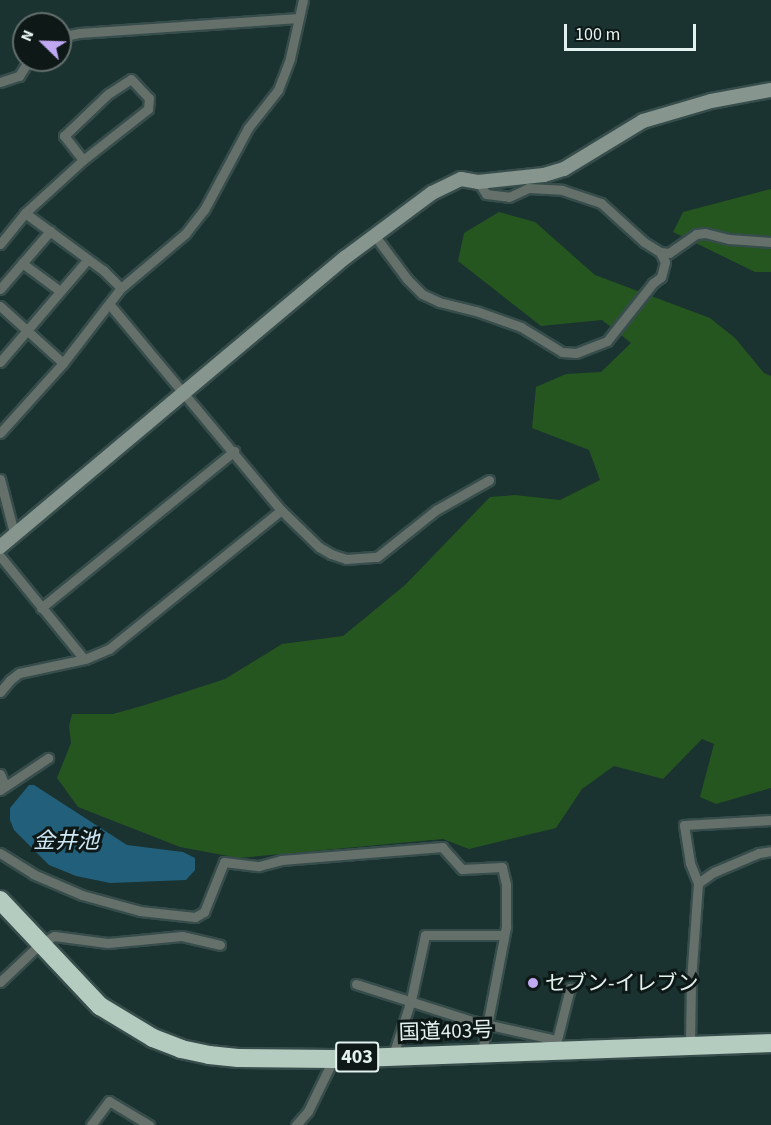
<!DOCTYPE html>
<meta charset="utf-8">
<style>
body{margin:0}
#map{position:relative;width:771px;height:1125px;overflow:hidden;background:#1a3230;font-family:"Source Sans 3","Noto Sans JP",sans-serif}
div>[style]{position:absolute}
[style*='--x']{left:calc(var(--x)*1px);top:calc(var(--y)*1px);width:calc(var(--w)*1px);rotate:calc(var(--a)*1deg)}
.green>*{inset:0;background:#25561f}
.water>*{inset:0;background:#215f7b}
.roads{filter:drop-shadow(2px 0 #364d4b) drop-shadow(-2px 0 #364d4b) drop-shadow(0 2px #364d4b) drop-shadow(0 -2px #364d4b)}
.street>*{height:9px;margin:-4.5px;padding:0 4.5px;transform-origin:4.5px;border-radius:4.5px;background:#66706b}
.secondary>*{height:14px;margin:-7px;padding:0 7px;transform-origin:7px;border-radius:7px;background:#86958d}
.highway>*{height:18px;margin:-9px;padding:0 9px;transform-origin:9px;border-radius:9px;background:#b4ccc0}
.dots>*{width:16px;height:16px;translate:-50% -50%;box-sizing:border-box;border:3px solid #0d1817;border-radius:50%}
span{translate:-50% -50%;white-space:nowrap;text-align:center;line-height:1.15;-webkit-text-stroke:6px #0d1817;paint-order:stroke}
.shield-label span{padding:2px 4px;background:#0d1817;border:2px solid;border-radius:4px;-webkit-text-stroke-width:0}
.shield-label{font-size:20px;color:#e3f1ef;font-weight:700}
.poi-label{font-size:21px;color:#e3f1ef}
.left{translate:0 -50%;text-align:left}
.street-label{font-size:21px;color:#e3f1ef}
.water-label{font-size:22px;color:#cfe8f5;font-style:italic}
.north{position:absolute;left:12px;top:12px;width:60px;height:60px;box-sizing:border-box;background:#0d1817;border:2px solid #636f6d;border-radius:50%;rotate:293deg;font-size:16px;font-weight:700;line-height:24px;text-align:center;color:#e3f1ef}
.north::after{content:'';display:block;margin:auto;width:21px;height:27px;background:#c1a8f3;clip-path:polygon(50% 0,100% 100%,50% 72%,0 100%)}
.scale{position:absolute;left:564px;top:24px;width:132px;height:27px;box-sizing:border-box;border:3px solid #e3f1ef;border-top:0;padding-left:8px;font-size:18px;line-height:21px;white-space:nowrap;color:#e3f1ef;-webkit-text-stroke:4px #0d1817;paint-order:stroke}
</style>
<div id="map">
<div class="green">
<i style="clip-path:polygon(771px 189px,771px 272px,755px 272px,673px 232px,683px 212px)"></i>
<i style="clip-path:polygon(499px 212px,535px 222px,595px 275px,710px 318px,735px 338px,764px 373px,771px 376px,771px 788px,716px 804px,700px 797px,714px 744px,702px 739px,663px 779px,614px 766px,582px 789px,556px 828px,469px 849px,443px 839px,239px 858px,180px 847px,78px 807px,57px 778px,71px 743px,69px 726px,72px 714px,113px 714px,145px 705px,225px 679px,282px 644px,343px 636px,405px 585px,490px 497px,515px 495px,560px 500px,600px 480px,589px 450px,532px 428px,536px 387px,566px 374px,601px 372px,631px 343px,602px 320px,541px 326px,458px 261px,464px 233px)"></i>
</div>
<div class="water">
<i style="clip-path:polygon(29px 785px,34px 785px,127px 845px,183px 852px,195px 858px,195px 870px,186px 880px,110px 883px,76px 876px,49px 865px,14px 830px,10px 820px,10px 808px)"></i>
</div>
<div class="roads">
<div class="street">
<i style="--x:60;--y:37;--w:19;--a:-12"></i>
<i style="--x:79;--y:33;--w:220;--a:-3.9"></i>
<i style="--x:0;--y:82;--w:20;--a:-18"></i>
<i style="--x:19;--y:76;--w:19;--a:-58"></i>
<i style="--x:83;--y:160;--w:31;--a:-128"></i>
<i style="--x:64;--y:136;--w:61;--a:-43.7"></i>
<i style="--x:108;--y:94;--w:27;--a:-33"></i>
<i style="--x:131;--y:79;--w:26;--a:47"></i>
<i style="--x:149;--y:98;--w:11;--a:95"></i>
<i style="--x:148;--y:109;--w:83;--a:141.9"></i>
<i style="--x:83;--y:160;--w:79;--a:137.6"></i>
<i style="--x:25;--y:213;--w:97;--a:36.2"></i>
<i style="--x:103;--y:270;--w:25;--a:45"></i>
<i style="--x:478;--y:182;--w:14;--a:56"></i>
<i style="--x:486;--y:194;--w:23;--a:7"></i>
<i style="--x:509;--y:197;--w:21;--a:-25"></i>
<i style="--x:528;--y:188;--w:34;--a:3"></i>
<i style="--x:562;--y:190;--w:41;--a:18.4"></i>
<i style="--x:601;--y:203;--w:58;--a:42.2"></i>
<i style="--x:644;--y:242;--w:19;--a:32"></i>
<i style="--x:660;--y:252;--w:9;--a:6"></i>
<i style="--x:669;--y:253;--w:33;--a:-35"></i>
<i style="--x:696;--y:234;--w:9;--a:-6"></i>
<i style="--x:705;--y:233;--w:25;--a:14"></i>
<i style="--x:729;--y:239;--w:42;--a:4.1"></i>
<i style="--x:375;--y:236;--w:54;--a:53.3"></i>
<i style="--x:407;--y:279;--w:21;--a:45"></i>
<i style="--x:422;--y:294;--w:19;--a:25"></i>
<i style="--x:439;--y:302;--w:38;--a:14"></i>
<i style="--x:476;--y:311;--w:48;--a:19.6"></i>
<i style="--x:521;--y:327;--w:48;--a:31.4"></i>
<i style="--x:562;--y:352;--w:14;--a:4"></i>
<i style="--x:576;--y:353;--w:33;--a:-21"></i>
<i style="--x:607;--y:341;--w:74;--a:-51.6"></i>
<i style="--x:653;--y:283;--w:10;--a:-37"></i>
<i style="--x:661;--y:277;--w:16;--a:-75"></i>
<i style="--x:665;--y:262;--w:11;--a:-117"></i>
<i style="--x:0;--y:244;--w:40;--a:-51"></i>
<i style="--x:22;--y:263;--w:47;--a:36.4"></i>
<i style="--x:0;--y:289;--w:77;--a:-49.2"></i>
<i style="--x:110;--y:305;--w:267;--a:50.2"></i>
<i style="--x:281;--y:510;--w:53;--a:44.2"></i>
<i style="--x:319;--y:547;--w:14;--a:30"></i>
<i style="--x:331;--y:554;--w:16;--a:18"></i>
<i style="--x:346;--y:559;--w:31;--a:-4"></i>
<i style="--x:377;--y:557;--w:75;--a:-38.5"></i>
<i style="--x:436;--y:510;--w:61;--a:-29.5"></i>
<i style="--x:0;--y:306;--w:85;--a:42.1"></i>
<i style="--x:0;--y:362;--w:135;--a:-49.5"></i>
<i style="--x:0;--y:433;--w:94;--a:-48"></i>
<i style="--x:63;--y:363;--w:95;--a:-52.3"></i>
<i style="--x:121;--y:288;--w:84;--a:-40.2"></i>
<i style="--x:185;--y:234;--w:31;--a:-52"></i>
<i style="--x:204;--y:210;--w:93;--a:-61.8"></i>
<i style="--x:248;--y:128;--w:48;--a:-51.7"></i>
<i style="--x:278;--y:90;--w:34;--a:-69"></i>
<i style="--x:290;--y:58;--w:59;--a:-77.4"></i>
<i style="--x:0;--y:479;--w:56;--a:75.5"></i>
<i style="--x:0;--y:556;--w:133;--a:50.8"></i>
<i style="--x:41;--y:608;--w:249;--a:-39.1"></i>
<i style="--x:0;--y:692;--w:16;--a:-50"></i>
<i style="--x:10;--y:680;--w:11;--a:-38"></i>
<i style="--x:19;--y:673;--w:67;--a:-12"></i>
<i style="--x:85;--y:659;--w:26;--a:-23"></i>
<i style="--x:109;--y:649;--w:221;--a:-38.9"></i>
<i style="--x:0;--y:774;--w:13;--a:67"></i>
<i style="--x:0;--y:790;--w:58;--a:-33.7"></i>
<i style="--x:0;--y:853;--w:39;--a:32"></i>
<i style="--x:33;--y:874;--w:53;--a:23.2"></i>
<i style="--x:82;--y:895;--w:60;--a:15.4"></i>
<i style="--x:140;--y:911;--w:55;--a:6.2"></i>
<i style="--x:195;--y:917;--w:10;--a:-29"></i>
<i style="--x:204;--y:912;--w:54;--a:-68.2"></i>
<i style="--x:224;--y:862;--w:35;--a:7"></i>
<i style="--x:259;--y:866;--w:23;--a:-15"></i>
<i style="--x:281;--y:860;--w:162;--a:-4.6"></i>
<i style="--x:442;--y:847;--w:30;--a:48"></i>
<i style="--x:462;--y:869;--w:40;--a:-2.9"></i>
<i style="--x:502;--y:867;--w:18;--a:77"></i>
<i style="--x:506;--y:885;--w:42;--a:90"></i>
<i style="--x:506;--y:927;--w:127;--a:100.9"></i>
<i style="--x:698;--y:883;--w:19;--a:-35"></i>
<i style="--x:714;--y:872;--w:49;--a:-22.9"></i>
<i style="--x:759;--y:853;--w:12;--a:-9"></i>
<i style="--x:0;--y:982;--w:57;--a:-43.6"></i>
<i style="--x:41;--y:943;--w:15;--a:-28"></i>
<i style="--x:54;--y:936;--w:54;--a:7.4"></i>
<i style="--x:108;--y:943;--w:74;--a:-5.4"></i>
<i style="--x:182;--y:936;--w:39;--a:13"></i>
<i style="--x:356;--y:984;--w:122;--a:17.7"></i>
<i style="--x:472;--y:1021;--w:86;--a:12.7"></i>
<i style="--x:556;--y:1044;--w:58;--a:-76"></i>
<i style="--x:690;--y:1044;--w:63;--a:-89.1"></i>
<i style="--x:691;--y:981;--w:98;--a:-85.9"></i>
<i style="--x:698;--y:883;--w:22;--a:-112"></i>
<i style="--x:690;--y:863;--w:38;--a:-99"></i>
<i style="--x:684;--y:825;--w:87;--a:-3.3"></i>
<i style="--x:393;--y:1055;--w:58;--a:-71.9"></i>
<i style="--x:411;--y:1000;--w:66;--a:-77.8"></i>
<i style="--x:425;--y:935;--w:79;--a:0"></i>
<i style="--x:91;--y:1125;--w:30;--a:-53"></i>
<i style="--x:109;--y:1101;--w:47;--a:31"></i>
<i style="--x:296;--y:1125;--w:18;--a:-49"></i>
<i style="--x:308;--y:1111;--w:57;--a:-63.9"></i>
</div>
<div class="secondary">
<i style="--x:0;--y:547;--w:451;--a:-40"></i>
<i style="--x:346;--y:257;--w:107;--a:-36.7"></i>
<i style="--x:432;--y:193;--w:32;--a:-26"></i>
<i style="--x:461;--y:179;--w:17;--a:10"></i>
<i style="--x:478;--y:182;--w:66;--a:-6.1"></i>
<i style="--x:544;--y:175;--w:21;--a:-17"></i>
<i style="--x:564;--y:169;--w:92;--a:-31.3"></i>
<i style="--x:643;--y:121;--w:71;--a:-16.4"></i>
<i style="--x:711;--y:101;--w:61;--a:-10.4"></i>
</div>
<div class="highway">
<i style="--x:0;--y:900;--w:146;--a:46.7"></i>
<i style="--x:100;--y:1006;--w:62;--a:31.1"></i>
<i style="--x:153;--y:1038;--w:30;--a:21"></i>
<i style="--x:181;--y:1049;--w:29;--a:12"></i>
<i style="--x:209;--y:1055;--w:29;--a:6"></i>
<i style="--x:238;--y:1058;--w:96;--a:0.6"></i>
<i style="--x:334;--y:1059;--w:437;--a:-2.1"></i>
</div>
</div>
<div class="dots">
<i style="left:533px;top:983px;background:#c1a8f3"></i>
</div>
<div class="shield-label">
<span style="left:357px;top:1057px">403</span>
</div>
<div class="poi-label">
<span class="left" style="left:545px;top:983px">セブン-イレブン</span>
</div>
<div class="street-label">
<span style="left:446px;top:1031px;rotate:-2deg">国道403号</span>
</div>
<div class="water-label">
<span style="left:66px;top:842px">金井池</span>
</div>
<div class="north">N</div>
<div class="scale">100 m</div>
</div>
